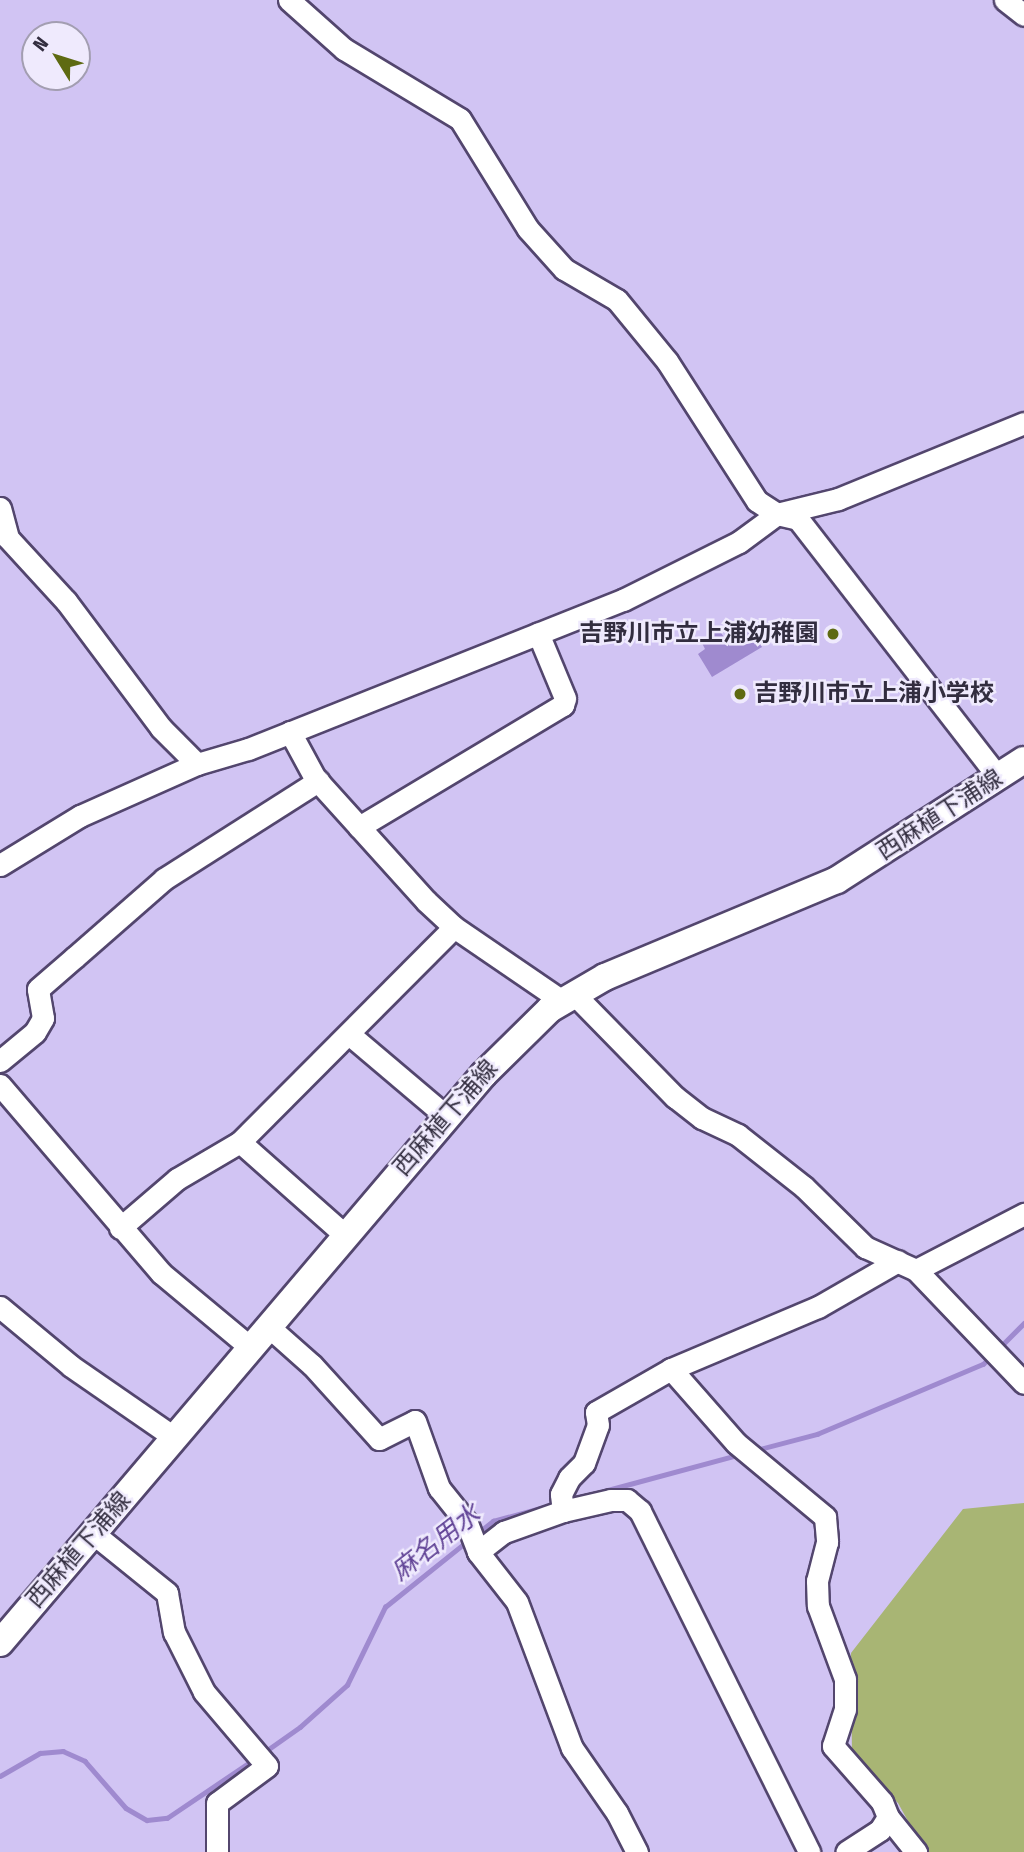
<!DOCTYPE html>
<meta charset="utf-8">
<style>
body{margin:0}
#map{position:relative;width:1024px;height:1852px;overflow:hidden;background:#d1c4f3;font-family:"Fira Sans Condensed","Noto Sans JP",sans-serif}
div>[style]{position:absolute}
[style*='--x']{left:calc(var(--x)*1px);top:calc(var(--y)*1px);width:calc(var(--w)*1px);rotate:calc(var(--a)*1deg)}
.green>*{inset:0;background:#a8b574}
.water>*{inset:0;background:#9f8acf}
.stream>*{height:4.5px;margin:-2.25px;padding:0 2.25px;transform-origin:2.25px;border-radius:2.25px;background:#9f8acf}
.roads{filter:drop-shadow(2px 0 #53466e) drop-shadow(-2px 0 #53466e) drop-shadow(0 2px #53466e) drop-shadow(0 -2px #53466e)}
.minor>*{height:21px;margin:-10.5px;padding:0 10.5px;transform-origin:10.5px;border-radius:10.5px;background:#fff}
.major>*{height:26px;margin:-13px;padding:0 13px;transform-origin:13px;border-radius:13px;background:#fff}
.dots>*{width:19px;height:19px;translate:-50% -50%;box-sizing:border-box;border:4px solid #efeafd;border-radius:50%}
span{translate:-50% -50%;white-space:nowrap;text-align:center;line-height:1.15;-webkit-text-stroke:5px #efeafd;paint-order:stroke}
.poi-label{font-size:24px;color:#322d3f;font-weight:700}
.right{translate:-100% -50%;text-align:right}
.left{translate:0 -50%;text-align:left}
.street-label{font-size:24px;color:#322d3f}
.water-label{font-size:26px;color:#614396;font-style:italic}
.north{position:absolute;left:21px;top:21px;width:70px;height:70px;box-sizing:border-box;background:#efeafd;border:2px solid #a39eb1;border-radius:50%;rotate:308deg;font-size:19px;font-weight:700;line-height:28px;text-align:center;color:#322d3f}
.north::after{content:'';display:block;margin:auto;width:24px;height:32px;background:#5e6a12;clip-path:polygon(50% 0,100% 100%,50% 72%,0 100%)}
</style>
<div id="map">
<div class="green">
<i style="clip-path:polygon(1024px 1503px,1024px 1852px,925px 1852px,898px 1803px,852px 1760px,851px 1653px,963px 1509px)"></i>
</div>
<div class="water">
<i style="clip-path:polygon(750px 626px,762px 647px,712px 677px,698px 654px,705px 649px,701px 641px,719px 630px,726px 640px)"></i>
</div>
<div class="stream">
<i style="--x:999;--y:1348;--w:35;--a:-45"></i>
<i style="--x:756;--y:1450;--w:63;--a:-14.7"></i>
<i style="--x:817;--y:1434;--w:180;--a:-22.9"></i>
<i style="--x:983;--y:1364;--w:10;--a:-45"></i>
<i style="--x:604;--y:1491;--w:142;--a:-15.1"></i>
<i style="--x:479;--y:1532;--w:18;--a:-38"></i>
<i style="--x:493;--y:1521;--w:50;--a:-15.2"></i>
<i style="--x:263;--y:1753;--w:45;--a:-35.1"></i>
<i style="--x:300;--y:1727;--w:63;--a:-41.8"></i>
<i style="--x:347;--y:1685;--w:87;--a:-64"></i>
<i style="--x:385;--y:1607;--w:104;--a:-38.7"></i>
<i style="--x:0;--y:1776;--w:46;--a:-29.9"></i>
<i style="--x:40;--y:1753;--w:23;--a:-5"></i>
<i style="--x:63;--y:1751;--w:24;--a:24"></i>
<i style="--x:85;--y:1761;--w:62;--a:48.9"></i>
<i style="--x:126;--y:1808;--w:24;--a:30"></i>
<i style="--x:147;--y:1820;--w:20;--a:-6"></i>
<i style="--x:167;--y:1818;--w:104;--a:-34"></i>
</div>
<div class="roads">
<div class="minor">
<i style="--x:289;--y:0;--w:74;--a:41.7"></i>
<i style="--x:344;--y:49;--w:135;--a:31.1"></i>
<i style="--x:460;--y:119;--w:129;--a:58.3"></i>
<i style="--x:528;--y:229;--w:54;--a:48"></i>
<i style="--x:564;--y:269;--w:61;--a:30.3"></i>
<i style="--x:617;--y:300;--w:79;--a:50.7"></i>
<i style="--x:667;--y:361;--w:166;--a:57.3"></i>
<i style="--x:757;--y:501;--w:24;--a:33"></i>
<i style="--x:777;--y:514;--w:22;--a:13"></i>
<i style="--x:798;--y:519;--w:326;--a:52.2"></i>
<i style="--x:1005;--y:0;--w:24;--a:38"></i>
<i style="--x:0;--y:508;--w:31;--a:75"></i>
<i style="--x:8;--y:538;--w:86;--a:47.4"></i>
<i style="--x:66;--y:601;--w:159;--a:53.2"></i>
<i style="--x:161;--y:728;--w:51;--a:45"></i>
<i style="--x:290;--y:732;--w:52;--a:61.5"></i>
<i style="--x:315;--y:778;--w:166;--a:47.9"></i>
<i style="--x:426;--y:901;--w:38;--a:43"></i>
<i style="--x:454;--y:927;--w:131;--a:34.4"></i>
<i style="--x:359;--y:827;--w:238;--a:-30.9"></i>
<i style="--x:563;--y:705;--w:7;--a:-74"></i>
<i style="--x:565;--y:698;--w:70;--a:-112.6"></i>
<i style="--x:0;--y:865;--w:94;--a:-31.5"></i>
<i style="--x:80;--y:816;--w:128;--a:-24"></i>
<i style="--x:197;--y:764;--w:53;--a:-16.4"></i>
<i style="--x:248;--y:749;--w:404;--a:-21.7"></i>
<i style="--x:623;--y:600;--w:130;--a:-26.6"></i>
<i style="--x:739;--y:542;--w:47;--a:-36.4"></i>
<i style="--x:777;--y:514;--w:63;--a:-13.8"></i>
<i style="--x:838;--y:499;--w:201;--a:-22.2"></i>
<i style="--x:573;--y:993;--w:146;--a:45.6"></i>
<i style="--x:675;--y:1097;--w:34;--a:38"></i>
<i style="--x:702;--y:1118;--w:40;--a:25"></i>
<i style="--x:738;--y:1135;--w:84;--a:38.2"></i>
<i style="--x:804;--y:1187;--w:86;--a:44.5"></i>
<i style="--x:865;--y:1247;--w:56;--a:24.3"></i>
<i style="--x:916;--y:1270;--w:156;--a:46.3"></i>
<i style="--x:349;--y:1034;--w:128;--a:40.3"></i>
<i style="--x:0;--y:1061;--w:45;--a:-39.6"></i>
<i style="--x:35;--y:1032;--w:16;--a:-60"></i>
<i style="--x:43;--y:1018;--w:29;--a:-100"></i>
<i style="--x:38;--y:989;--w:49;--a:-40.9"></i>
<i style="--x:75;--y:957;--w:118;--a:-41.2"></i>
<i style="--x:164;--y:879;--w:183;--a:-32.5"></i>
<i style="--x:0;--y:1085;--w:248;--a:49.4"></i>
<i style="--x:161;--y:1273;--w:117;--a:39.8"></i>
<i style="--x:240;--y:1142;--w:140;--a:41.5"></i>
<i style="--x:120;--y:1228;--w:75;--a:-40.7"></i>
<i style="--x:177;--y:1179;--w:73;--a:-30.4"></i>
<i style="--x:240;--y:1142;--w:303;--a:-45.1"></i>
<i style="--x:916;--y:1270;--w:122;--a:-27.4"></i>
<i style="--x:0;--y:1307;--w:92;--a:39.7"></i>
<i style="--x:71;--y:1366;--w:126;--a:34.7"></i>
<i style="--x:269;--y:1327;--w:57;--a:41.5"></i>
<i style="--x:312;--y:1365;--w:100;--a:47.8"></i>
<i style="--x:379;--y:1439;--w:40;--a:-26.6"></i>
<i style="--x:415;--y:1421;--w:71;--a:70.3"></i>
<i style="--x:439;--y:1488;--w:45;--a:51.3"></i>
<i style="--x:467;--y:1523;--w:31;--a:69"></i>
<i style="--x:478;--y:1552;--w:63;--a:52"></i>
<i style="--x:517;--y:1602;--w:156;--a:69.4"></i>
<i style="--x:572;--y:1748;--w:79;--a:55.3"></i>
<i style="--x:617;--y:1813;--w:44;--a:62.9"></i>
<i style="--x:671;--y:1369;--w:98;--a:48.7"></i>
<i style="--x:736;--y:1443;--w:116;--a:39.7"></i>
<i style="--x:825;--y:1517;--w:25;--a:85"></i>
<i style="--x:827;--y:1542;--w:40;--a:104.4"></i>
<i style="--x:817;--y:1581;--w:25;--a:88"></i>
<i style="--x:818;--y:1606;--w:78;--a:69.7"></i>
<i style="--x:845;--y:1679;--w:30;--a:90"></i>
<i style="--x:845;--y:1709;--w:39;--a:108"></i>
<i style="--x:833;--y:1746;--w:74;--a:48.8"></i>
<i style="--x:882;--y:1802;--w:16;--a:68"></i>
<i style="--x:888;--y:1817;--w:15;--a:122"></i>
<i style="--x:880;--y:1830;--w:40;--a:147.1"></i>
<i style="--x:563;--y:1511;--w:17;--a:-97"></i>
<i style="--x:561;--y:1494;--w:18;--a:-63"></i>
<i style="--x:569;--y:1478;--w:21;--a:-45"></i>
<i style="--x:584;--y:1463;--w:40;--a:-69.8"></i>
<i style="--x:598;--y:1425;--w:13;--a:-99"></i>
<i style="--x:596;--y:1412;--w:86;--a:-29.8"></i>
<i style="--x:671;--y:1369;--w:160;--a:-22.9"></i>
<i style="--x:818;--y:1307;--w:92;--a:-29.9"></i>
<i style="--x:94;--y:1534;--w:94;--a:38.9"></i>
<i style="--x:167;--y:1593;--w:40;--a:80"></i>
<i style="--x:174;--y:1632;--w:67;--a:63.4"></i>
<i style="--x:204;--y:1692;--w:97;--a:49.6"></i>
<i style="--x:267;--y:1766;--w:62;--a:143.5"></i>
<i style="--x:217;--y:1803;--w:49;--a:90"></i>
<i style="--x:478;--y:1552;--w:33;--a:-38"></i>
<i style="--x:504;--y:1532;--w:63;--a:-19.6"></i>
<i style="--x:563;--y:1511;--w:49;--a:-12.9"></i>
<i style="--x:611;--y:1500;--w:16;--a:0"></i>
<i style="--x:627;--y:1500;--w:17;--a:40"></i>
<i style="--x:640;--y:1511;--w:381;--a:63.6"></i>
<i style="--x:888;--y:1817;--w:45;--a:51.3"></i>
</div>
<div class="major">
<i style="--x:0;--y:1643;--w:747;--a:-49.62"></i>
<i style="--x:484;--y:1074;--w:93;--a:-44.6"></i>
<i style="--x:550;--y:1009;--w:64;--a:-30.2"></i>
<i style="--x:605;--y:977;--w:251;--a:-22.7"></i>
<i style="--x:837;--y:880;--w:222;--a:-32.7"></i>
</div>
</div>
<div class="dots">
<i style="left:833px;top:634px;background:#5e6a12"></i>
<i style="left:740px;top:694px;background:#5e6a12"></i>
</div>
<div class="poi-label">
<span class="right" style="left:819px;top:634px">吉野川市立上浦幼稚園</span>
<span class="left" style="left:754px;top:694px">吉野川市立上浦小学校</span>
</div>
<div class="street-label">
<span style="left:940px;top:815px;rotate:-33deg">西麻植下浦線</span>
<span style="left:446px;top:1118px;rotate:-49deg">西麻植下浦線</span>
<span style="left:79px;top:1550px;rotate:-49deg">西麻植下浦線</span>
</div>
<div class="water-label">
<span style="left:436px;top:1543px;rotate:-38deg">麻名用水</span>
</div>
<div class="north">N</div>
</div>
